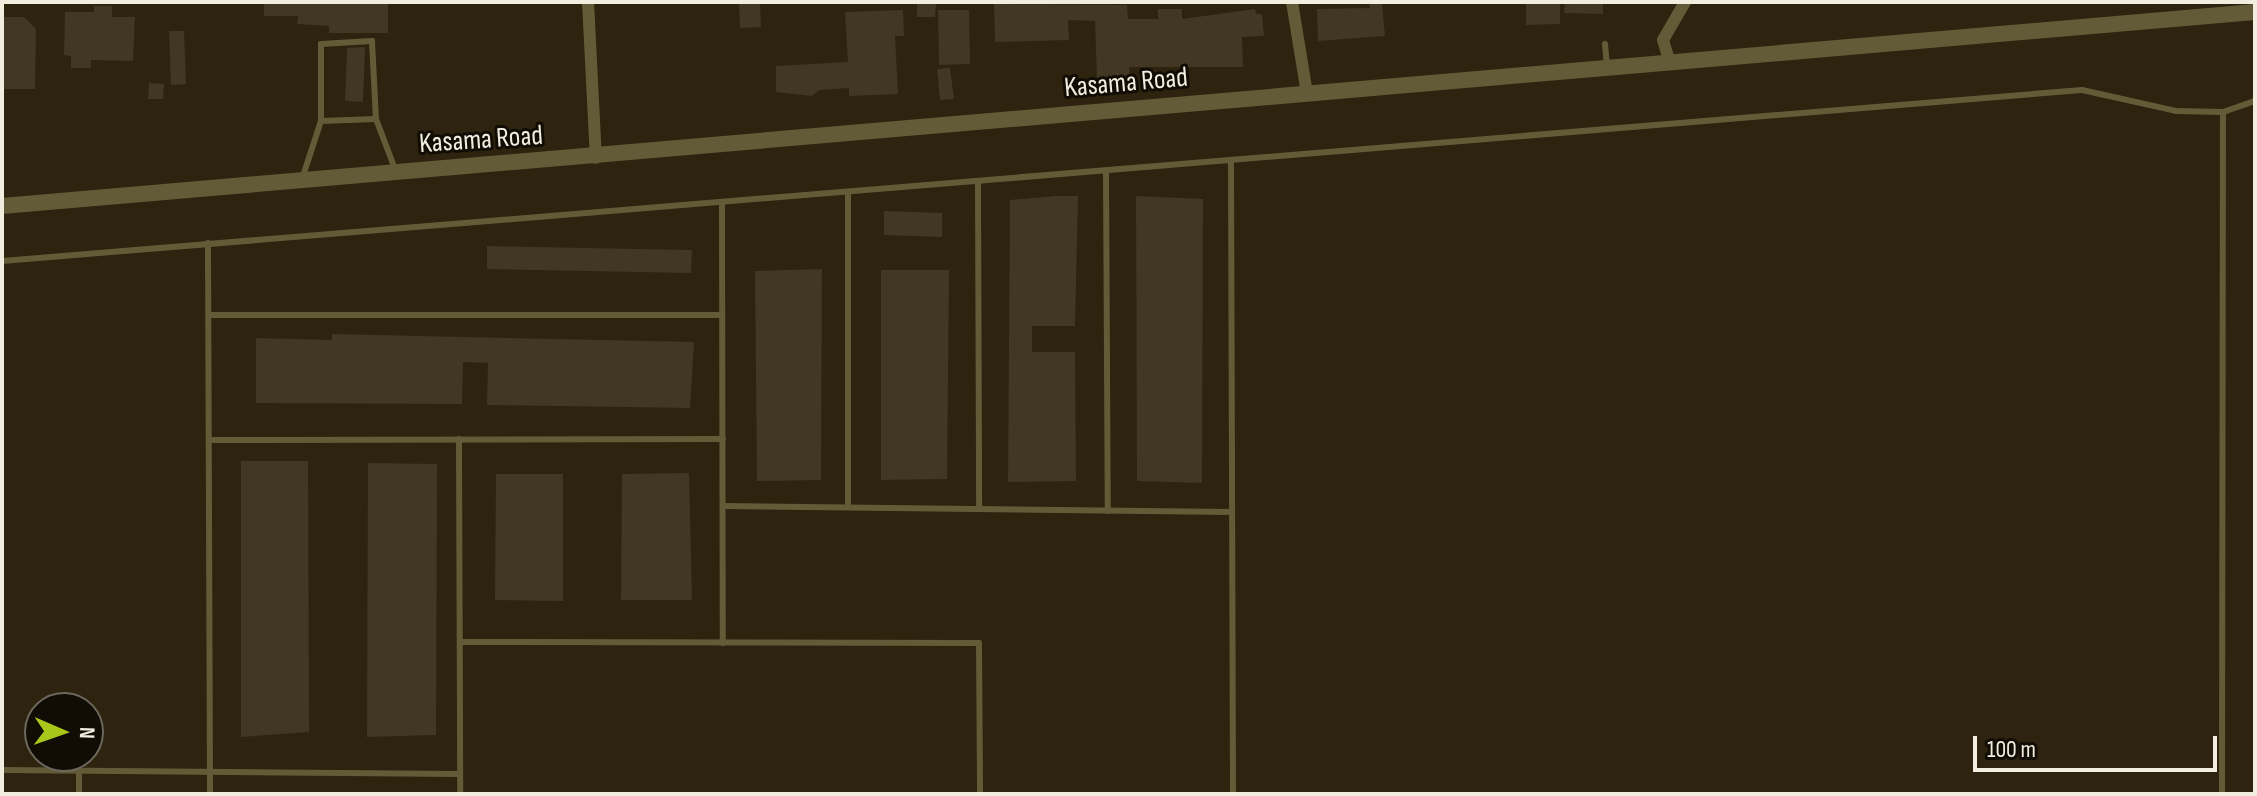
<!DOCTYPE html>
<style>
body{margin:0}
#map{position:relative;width:2257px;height:796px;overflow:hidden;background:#2d230e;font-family:"Sofia Sans Condensed",sans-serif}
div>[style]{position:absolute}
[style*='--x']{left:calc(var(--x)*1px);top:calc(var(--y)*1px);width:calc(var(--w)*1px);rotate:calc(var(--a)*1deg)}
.building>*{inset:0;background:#413722}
.service>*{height:6px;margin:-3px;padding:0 3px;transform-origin:3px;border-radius:3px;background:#635b38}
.minor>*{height:12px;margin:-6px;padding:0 6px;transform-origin:6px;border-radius:6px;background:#635b38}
.tertiary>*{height:16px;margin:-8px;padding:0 8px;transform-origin:8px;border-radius:8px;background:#635b38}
span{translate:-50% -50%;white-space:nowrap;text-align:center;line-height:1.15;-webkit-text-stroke:6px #110d05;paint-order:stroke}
.street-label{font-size:28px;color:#f3ede0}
.frame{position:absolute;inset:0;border:4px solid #f3ede0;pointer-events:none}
.north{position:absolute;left:24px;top:692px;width:80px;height:80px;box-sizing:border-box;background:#110d05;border:2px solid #6b675d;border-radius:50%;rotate:92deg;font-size:22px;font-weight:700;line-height:32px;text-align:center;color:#f3ede0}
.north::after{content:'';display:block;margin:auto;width:28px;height:36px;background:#a9c71b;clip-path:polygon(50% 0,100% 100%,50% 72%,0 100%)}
.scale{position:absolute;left:1973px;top:736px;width:244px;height:36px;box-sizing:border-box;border:4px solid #f3ede0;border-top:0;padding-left:10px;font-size:24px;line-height:28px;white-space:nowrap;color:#f3ede0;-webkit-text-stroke:6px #110d05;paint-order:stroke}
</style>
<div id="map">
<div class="building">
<i style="clip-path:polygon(264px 2px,388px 2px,388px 33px,329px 33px,329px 26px,297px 24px,298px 16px,264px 16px)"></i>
<i style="clip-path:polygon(739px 2px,760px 2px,761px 27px,740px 28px)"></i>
<i style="clip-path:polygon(1369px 2px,1382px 2px,1385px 36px,1318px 41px,1317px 9px,1370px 8px)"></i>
<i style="clip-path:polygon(1526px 2px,1560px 2px,1560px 24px,1526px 25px)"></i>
<i style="clip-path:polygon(1565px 2px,1603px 2px,1603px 14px,1564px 13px)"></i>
<i style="clip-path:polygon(917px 3px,936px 3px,935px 17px,917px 17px)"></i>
<i style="clip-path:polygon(994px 4px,1127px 5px,1128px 19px,1158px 19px,1158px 9px,1182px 9px,1182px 19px,1255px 9px,1256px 14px,1262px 14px,1264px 36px,1242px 37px,1243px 67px,1129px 67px,1130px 76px,1097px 78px,1095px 21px,1068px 20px,1069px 40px,995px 42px)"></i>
<i style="clip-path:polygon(94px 6px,112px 6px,112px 17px,135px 17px,133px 61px,91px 60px,91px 68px,71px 68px,71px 56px,64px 55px,65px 12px,94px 12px)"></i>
<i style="clip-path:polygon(903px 10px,904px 36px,895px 36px,898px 94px,849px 96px,849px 88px,819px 90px,812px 96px,776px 92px,776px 66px,848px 62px,845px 12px)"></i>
<i style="clip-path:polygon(938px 10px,969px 10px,970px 64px,939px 65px)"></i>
<i style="clip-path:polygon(2px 17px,24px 17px,36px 29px,35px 89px,2px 89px)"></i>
<i style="clip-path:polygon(169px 31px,184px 31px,186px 84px,171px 85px)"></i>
<i style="clip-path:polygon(365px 47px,363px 102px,345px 101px,347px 48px)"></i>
<i style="clip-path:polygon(950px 68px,954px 99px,940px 100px,937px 69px)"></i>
<i style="clip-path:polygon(149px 83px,164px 84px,163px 99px,148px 99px)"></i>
<i style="clip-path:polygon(1055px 196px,1078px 196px,1075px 326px,1032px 326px,1032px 352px,1075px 352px,1076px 481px,1008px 482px,1010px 200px)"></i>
<i style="clip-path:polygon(1136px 196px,1203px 199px,1202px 483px,1137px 481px)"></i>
<i style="clip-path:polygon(884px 211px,942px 213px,942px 237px,884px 235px)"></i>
<i style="clip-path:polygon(487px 246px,692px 250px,691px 273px,487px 269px)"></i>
<i style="clip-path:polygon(822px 269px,821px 480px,757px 481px,755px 271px)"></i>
<i style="clip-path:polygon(881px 270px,949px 270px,947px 479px,881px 480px)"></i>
<i style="clip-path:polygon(332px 334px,694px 342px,690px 408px,487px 405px,488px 363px,463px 362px,462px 404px,256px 403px,256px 338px,332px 340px)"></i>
<i style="clip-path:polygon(241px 461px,308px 461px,309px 732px,241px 737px)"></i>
<i style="clip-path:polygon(368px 463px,437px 464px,436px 735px,367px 737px)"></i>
<i style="clip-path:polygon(689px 473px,692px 600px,621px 600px,622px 474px)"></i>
<i style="clip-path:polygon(496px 474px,563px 474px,563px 601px,495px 600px)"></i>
</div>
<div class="service">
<i style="--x:1605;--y:44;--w:24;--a:85"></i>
<i style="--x:321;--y:121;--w:55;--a:-2.1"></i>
<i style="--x:1231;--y:160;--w:634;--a:89.82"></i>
<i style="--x:1106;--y:171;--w:340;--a:89.7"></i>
<i style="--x:302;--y:179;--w:61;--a:-71.9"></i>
<i style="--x:321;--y:121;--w:77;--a:-90"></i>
<i style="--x:321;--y:44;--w:51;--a:-3.4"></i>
<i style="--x:372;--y:41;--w:78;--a:87.1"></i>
<i style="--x:376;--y:119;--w:53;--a:69.2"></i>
<i style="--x:978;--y:182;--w:327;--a:89.8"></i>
<i style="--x:848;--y:193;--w:314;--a:90"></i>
<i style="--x:722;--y:203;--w:440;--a:89.9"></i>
<i style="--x:208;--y:243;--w:551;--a:89.79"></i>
<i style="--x:2;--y:261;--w:2087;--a:-4.7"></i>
<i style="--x:2082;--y:90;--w:96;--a:12.6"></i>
<i style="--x:2176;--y:111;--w:47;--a:1.2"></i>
<i style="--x:2223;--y:112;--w:34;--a:-19"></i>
<i style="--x:209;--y:315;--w:513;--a:0"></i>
<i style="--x:459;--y:439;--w:355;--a:89.8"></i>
<i style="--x:209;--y:440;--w:514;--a:-0.11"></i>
<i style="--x:723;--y:506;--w:509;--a:0.68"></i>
<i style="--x:460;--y:642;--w:519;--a:0.11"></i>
<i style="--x:979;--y:643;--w:151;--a:89.6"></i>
<i style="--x:2;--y:770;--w:458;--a:0.5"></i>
<i style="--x:79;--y:771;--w:23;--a:90"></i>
<i style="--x:2222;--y:794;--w:682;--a:-89.92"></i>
</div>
<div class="minor">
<i style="--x:588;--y:2;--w:156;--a:87.1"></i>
<i style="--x:1292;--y:2;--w:93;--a:80.7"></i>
<i style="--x:1670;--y:63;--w:24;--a:-107"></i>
<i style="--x:1663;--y:40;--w:44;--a:-59.9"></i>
</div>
<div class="tertiary">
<i style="--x:2;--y:206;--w:2261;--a:-4.92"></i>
</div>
<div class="street-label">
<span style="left:1126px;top:83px;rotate:-5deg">Kasama Road</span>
<span style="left:481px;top:140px;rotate:-4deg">Kasama Road</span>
</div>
<div class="frame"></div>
<div class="north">N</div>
<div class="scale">100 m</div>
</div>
